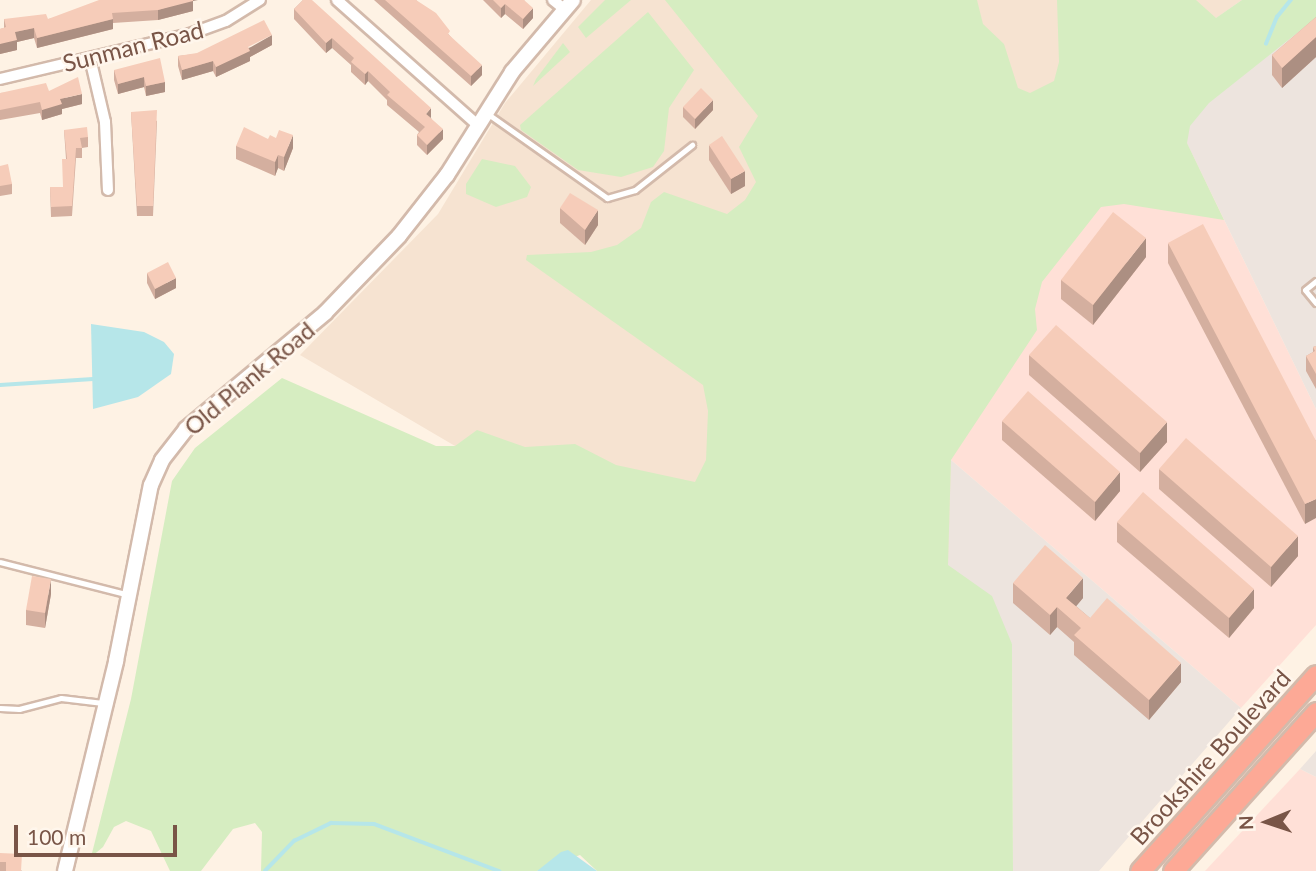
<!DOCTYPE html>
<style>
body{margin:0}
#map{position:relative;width:1316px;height:871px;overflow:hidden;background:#fef2e4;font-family:Lato,sans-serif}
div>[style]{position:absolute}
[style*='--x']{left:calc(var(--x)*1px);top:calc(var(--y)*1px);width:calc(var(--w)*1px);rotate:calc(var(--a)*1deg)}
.residential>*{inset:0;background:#f6e3d1}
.commercial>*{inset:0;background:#ffe0d7}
.industrial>*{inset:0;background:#ede4de}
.green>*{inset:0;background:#d6edc1}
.water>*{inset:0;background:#b6e6e9}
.stream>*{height:3.5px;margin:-1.75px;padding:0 1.75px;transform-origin:1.75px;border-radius:1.75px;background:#b6e6e9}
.roads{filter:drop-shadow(2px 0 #d3baab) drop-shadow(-2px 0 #d3baab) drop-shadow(0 2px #d3baab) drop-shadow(0 -2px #d3baab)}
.lane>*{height:5px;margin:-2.5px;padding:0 2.5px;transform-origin:2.5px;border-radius:2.5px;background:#fff}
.street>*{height:10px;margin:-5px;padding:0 5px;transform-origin:5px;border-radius:5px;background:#fff}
.secondary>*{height:14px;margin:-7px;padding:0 7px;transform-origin:7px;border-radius:7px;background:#fff}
.highway>*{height:19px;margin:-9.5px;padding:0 9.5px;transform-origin:9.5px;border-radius:9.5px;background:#fda996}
.wall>*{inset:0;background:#d4af9f}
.shaded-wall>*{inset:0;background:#ac8f82}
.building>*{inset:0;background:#f6ccb9}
span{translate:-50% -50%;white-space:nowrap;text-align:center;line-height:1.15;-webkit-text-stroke:5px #fff6ec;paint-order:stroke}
.street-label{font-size:24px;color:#795547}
.north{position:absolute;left:1232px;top:787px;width:70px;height:70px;-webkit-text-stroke:5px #fff6ec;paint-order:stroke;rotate:268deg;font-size:19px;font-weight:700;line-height:28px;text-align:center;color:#795547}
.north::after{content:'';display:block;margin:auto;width:24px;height:32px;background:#795547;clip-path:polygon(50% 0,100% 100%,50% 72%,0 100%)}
.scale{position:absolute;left:14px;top:825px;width:163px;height:32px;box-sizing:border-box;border:4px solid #795547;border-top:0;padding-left:9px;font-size:21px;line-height:24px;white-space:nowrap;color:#795547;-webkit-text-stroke:5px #fff6ec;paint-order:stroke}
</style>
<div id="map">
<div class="residential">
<i style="clip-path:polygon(591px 0,1242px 0,1149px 65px,951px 460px,1012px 773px,300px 355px,438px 214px,505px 103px)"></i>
</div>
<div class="commercial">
<i style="clip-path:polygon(1149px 65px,1316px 409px,1316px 625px,1241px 708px,951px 460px)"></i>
<i style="clip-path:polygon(1300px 769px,1316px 777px,1316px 871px,1205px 871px)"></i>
</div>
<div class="industrial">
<i style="clip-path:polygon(1242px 0,1316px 0,1316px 409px,1149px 65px)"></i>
<i style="clip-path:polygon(951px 460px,1241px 708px,1099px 871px,1013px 871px,1012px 644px,948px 566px)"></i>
<i style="clip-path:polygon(1316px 751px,1316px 777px,1300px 769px)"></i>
</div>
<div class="green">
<i style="clip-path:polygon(605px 0,631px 0,586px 38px,578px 27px)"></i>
<i style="clip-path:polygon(665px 0,977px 0,983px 24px,1004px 44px,1018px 88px,1030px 93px,1054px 81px,1059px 62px,1057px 0,1196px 0,1216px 18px,1242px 0,1316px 0,1316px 18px,1209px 103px,1190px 126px,1187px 143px,1224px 220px,1124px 204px,1101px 207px,1042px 282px,1035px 309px,1037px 330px,951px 460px,948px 565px,992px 596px,1012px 644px,1013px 871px,597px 871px,580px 855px,537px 871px,261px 871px,262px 832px,255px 823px,233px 829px,201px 871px,170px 871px,151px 831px,126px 821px,114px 827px,103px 847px,91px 857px,131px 699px,172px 481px,195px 448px,282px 378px,436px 446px,455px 446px,477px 430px,525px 447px,575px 444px,616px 465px,695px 482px,706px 460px,708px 411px,703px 385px,526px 260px,527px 255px,591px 252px,617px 245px,641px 228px,651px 202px,664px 192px,727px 214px,745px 200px,756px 182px,739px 147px,758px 116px)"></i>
<i style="clip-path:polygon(648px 12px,694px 70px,669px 108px,664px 151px,653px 167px,621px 177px,578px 170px,521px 130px,520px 125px)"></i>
<i style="clip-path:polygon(563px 43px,570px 52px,533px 86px,536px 79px)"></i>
<i style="clip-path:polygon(482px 159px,515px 166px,531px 187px,527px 197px,496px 207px,466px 194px,466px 184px)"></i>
</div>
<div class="water">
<i style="clip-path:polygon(91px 324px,144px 332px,164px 342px,174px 354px,171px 374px,138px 397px,93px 409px)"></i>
<i style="clip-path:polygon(568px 850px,597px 871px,537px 871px,561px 852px)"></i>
</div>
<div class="stream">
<i style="--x:1266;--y:44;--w:29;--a:-68"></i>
<i style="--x:1277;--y:17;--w:22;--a:-51"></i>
<i style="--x:0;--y:385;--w:93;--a:-3.7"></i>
<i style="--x:265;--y:871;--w:42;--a:-46"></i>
<i style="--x:294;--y:841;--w:41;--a:-25.9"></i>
<i style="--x:331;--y:823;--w:43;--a:1.3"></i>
<i style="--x:374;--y:824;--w:134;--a:20.6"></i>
</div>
<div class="roads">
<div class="lane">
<i style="--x:488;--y:114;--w:146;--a:35.2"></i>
<i style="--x:607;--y:198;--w:29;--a:-16"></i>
<i style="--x:635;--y:190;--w:73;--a:-38.3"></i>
<i style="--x:1316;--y:281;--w:14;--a:141"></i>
<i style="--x:1305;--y:290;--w:17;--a:50"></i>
<i style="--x:0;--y:562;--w:133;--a:14.3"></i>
<i style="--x:0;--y:708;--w:19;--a:3"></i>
<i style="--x:19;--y:709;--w:43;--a:-14.7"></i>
<i style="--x:61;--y:698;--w:42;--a:6.8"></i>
</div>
<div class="street">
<i style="--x:337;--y:0;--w:188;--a:41.6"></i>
<i style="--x:553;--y:0;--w:14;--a:39"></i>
<i style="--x:90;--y:58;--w:66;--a:76.8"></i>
<i style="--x:105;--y:122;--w:68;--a:87.5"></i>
<i style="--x:0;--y:79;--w:195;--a:-13.3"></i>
<i style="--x:190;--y:34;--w:38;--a:-20"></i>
<i style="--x:226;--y:21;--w:40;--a:-32"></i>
</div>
<div class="secondary">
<i style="--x:65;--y:871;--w:216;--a:-76.3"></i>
<i style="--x:116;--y:661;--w:179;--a:-78.8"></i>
<i style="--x:151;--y:485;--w:27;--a:-66"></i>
<i style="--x:162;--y:460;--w:39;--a:-52"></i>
<i style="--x:186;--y:429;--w:181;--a:-39.8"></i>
<i style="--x:325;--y:313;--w:107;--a:-46.1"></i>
<i style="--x:399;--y:236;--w:78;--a:-51.8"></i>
<i style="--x:447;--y:175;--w:122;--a:-57.7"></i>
<i style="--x:512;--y:72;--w:94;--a:-49.7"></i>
</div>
<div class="highway">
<i style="--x:1140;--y:871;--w:263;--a:-48.1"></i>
<i style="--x:1173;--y:871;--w:214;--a:-48"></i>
</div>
</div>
<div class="wall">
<i style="clip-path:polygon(303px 0,431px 118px,443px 139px,427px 155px,417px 145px,417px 135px,419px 132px,387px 105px,387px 100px,368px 81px,365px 85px,351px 72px,351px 65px,332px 48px,326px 53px,294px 19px,294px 9px)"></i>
<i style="clip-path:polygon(374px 0,416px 0,450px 36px,482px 75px,471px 86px)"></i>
<i style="clip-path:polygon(483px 0,524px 0,533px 18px,523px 29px,505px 14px,501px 18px)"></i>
<i style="clip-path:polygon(193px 1px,193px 11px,158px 20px,113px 23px,113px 29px,37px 48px,34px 38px,17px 42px,17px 50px,0 54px,0 29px,4px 28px,4px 19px,48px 19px)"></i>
<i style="clip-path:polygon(1316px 17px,1316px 57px,1282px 88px,1272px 75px,1272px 55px)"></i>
<i style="clip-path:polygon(272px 45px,250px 57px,250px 61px,216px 77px,213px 71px,182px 80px,178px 66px,178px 56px)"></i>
<i style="clip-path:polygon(114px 70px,165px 82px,165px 92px,146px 96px,144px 87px,118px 94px,114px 80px)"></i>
<i style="clip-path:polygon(49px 91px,82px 104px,62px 109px,62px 114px,42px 120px,40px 113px,0 120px,0 93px)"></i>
<i style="clip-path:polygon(683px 107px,713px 110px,695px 129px,683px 117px)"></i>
<i style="clip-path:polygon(131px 112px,157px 121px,153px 216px,137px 216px)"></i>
<i style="clip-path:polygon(64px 130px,88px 137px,88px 147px,82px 148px,82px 158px,76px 158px,72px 216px,51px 217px,50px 187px,63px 187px,66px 159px)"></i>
<i style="clip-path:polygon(268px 139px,293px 148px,284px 171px,278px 168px,275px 176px,236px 159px,236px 146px)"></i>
<i style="clip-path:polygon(709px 145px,745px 186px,731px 194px,709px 160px)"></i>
<i style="clip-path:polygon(0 166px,12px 184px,12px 194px,0 196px)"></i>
<i style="clip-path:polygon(560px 208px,598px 225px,585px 245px,560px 223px)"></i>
<i style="clip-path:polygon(1168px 243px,1316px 441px,1305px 524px,1168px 263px)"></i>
<i style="clip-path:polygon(1146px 257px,1093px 325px,1061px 299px,1061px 280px)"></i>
<i style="clip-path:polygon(147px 273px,176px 288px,155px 299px,147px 283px)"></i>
<i style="clip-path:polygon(1316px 346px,1316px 389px,1306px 371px,1306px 356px,1313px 352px,1313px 347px)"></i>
<i style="clip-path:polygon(1029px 355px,1167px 442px,1140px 472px,1029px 375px)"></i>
<i style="clip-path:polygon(1002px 421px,1120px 491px,1095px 521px,1002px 440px)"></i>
<i style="clip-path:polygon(1159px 469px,1298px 556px,1271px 587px,1159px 489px)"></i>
<i style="clip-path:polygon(1117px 522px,1254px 608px,1229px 638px,1117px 542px)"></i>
<i style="clip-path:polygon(1013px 583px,1083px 598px,1076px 606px,1090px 618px,1181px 682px,1149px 720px,1074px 655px,1074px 642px,1057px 627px,1050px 635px,1013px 603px)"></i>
<i style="clip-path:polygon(51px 594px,45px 628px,26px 625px,26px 610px)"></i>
<i style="clip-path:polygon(0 853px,22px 871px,0 871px)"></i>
</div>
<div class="shaded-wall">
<i style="clip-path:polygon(190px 0,198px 0,193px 1px,193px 11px,158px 20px,158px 10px)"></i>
<i style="clip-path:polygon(505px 4px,505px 14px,501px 18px,501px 8px)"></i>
<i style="clip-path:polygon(533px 8px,533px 18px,523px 29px,523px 19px)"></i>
<i style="clip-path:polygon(113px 19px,113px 29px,37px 48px,37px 38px)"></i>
<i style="clip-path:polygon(34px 28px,34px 38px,17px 42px,17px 50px,0 54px,0 44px,15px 32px)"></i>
<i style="clip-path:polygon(272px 35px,272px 45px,250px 57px,250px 61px,216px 77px,216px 67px)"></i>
<i style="clip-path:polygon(1316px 37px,1316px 57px,1282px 88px,1282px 68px)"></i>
<i style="clip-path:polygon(332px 38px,332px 48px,326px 53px,326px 43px)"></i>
<i style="clip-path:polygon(213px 61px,213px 71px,182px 80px,182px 70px)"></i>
<i style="clip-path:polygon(482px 65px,482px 75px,471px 86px,471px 76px)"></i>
<i style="clip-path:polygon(368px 71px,368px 81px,365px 85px,365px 74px)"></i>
<i style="clip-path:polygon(144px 77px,144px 87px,118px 94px,118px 84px)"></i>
<i style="clip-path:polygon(165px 82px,165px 92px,146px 96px,146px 86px)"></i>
<i style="clip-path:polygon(82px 94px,82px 104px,62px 109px,62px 114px,42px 120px,42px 110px,60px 99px)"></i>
<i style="clip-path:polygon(713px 100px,713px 110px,695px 129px,695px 119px)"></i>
<i style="clip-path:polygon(431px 108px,431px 118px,426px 114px)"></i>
<i style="clip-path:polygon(443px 129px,443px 139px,427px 155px,427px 145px)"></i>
<i style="clip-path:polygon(293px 135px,293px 148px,284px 171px,284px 157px)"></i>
<i style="clip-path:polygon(278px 155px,278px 168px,275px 176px,275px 162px)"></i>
<i style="clip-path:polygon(745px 171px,745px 186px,731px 194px,731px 179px)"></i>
<i style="clip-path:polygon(598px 210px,598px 225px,585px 245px,585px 230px)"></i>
<i style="clip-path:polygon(1146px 238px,1146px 257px,1093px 325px,1093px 305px)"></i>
<i style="clip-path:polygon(176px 278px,176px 288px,155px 299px,155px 289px)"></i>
<i style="clip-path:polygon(1167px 422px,1167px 442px,1140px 472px,1140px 453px)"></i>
<i style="clip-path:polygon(1120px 472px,1120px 491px,1095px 521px,1095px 502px)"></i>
<i style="clip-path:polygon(1316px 499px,1316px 518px,1305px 524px,1305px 504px)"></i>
<i style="clip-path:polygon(1298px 536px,1298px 556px,1271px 587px,1271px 567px)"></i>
<i style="clip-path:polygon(1083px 578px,1083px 598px,1068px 616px,1066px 598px)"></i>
<i style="clip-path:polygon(51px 579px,51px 594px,45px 628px,45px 613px)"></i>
<i style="clip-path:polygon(1254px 589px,1254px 608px,1229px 638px,1229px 618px)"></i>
<i style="clip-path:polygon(1057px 607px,1057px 627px,1050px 635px,1050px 615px)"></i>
<i style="clip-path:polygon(1181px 663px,1181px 682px,1149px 720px,1149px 700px)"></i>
</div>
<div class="building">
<i style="clip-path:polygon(99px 0,193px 0,193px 1px,158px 10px,112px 13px,113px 19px,37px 38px,34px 28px,15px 32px,17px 40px,0 44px,0 29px,6px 27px,4px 19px,46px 14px,48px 19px)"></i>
<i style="clip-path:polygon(303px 0,312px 0,431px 108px,426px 114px,443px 129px,427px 145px,417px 135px,425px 127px,387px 95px,390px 92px,368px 71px,365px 74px,351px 62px,354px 58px,332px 38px,326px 43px,294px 9px)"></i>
<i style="clip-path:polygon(385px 0,416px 0,436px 13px,450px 31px,448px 34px,482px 65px,471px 76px)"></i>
<i style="clip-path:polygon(493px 0,524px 0,533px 8px,523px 19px,505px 4px,501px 8px)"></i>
<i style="clip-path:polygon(1316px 17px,1316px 37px,1282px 68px,1272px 55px)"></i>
<i style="clip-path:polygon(264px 20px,272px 35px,248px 47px,250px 51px,216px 67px,213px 61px,182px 70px,178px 56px,197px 53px)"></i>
<i style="clip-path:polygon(160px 58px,165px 82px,146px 86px,144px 77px,118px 84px,114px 70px)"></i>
<i style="clip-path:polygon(78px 77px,82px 94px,60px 99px,62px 104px,42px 110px,40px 102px,0 110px,0 93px,46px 83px,49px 91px)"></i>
<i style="clip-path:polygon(701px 88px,713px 100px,695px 119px,683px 107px)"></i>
<i style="clip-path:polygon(157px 110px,153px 206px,137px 206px,131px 112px)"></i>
<i style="clip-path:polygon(87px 127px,88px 137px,80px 138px,82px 148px,76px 148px,72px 206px,51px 207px,50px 187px,63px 187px,62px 159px,67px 159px,64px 130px)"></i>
<i style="clip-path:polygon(244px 127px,268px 139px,270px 135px,276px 138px,279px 130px,293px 135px,284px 157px,278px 155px,275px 162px,236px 146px)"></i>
<i style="clip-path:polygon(722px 136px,745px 171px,731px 179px,709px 145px)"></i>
<i style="clip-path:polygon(8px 164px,12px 184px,0 186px,0 166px)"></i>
<i style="clip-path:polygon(570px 193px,598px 210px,585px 230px,560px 208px)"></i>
<i style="clip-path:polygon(1113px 212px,1146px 238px,1093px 305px,1061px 280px)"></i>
<i style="clip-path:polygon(1203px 224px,1316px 441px,1316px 499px,1305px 504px,1168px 243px)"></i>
<i style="clip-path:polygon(168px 262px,176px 278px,155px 289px,147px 273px)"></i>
<i style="clip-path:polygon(1056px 325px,1167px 422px,1140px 453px,1029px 355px)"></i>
<i style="clip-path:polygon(1316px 346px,1316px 374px,1306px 356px,1315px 351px,1313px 347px)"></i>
<i style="clip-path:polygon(1028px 391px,1120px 472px,1095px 502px,1002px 421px)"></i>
<i style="clip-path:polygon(1186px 438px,1298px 536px,1271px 567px,1159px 469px)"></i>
<i style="clip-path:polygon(1143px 492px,1254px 589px,1229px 618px,1117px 522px)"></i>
<i style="clip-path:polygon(1045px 545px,1083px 578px,1066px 598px,1090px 618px,1107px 598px,1181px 663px,1149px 700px,1074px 635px,1081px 628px,1057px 607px,1050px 615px,1013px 583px)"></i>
<i style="clip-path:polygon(32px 576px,51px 579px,45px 613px,26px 610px)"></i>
<i style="clip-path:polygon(0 853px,22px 854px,21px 871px,6px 871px,6px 862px,0 862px)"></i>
</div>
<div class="street-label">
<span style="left:133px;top:46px;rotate:-14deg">Sunman Road</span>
<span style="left:249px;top:378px;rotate:-40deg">Old Plank Road</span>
<span style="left:1210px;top:757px;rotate:-48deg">Brookshire Boulevard</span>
</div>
<div class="north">N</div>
<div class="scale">100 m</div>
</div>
